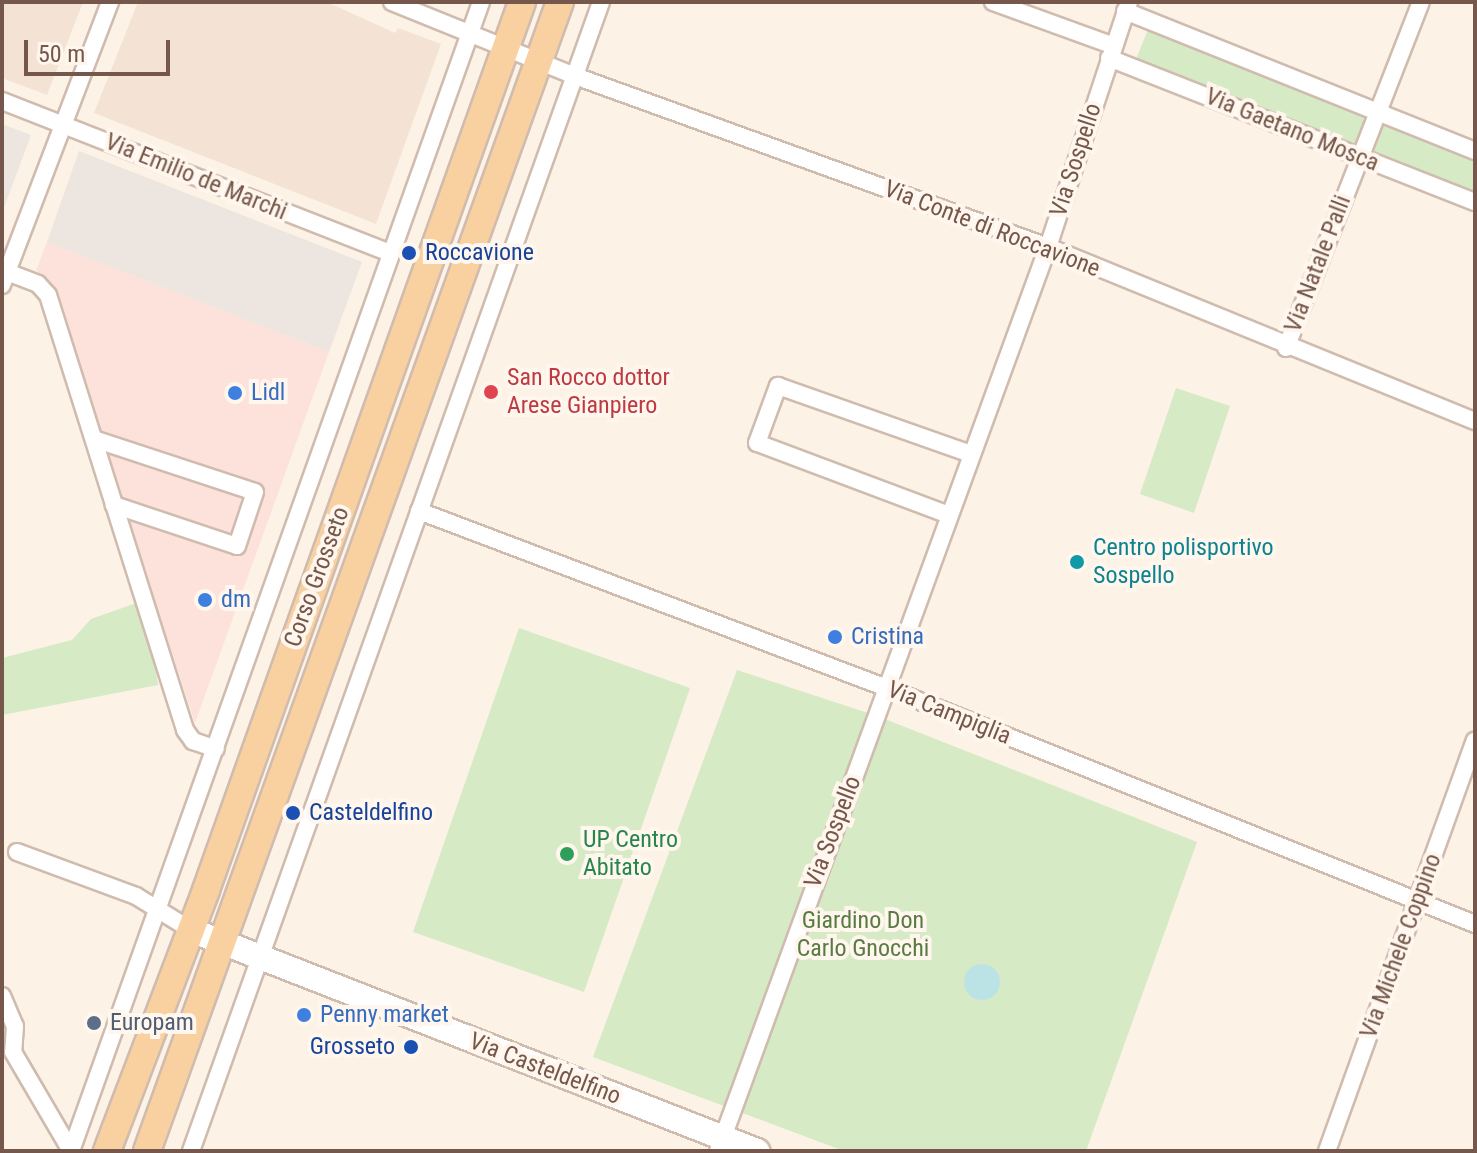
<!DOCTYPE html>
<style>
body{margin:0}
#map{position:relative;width:1477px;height:1153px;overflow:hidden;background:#fcf2e6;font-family:"Roboto Condensed",sans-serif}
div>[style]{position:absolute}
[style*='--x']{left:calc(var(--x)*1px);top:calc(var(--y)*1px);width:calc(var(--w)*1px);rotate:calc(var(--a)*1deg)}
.residential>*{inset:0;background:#f4e3d5}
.commercial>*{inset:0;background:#fce2da}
.industrial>*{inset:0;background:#ece5e0}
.green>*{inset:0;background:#d6eac5}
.water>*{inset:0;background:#bbe3e6}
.round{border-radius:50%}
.roads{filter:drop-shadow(2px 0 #d0bbaf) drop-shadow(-2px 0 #d0bbaf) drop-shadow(0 2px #d0bbaf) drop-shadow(0 -2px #d0bbaf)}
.street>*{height:16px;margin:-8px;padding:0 8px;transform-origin:8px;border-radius:8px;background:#fff}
.secondary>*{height:24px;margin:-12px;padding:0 12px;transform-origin:12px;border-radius:12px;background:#fff}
.primary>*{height:26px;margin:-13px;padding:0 13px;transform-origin:13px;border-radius:13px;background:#f9d1a0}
.dots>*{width:22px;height:22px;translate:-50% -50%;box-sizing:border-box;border:4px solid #fff6ed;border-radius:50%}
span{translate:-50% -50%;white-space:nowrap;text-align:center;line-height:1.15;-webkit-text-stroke:8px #fff6ed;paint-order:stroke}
.street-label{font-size:24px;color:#75574b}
.transit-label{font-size:24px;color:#164399}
.left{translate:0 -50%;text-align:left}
.right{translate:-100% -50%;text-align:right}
.health-label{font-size:24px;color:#be3a42}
.shop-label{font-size:24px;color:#366cbe}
.culture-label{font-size:24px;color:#0d838f}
.leisure-label{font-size:24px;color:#27864d}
.park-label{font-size:24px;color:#587b43}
.service-label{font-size:24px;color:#4e5e75}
.frame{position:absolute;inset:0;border:4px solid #75574b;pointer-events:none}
.scale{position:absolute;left:24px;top:40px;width:146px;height:36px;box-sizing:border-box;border:4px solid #75574b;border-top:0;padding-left:10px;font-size:24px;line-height:28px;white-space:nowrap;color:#75574b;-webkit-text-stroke:6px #fff6ed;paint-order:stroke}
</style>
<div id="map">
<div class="residential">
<i style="clip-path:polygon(2px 2px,83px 2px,47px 95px,2px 78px)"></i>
<i style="clip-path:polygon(138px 2px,327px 2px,395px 33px,398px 28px,441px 44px,376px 224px,94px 113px)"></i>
</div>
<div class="commercial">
<i style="clip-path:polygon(47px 242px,329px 352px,195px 723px,51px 284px,36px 270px)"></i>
</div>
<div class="industrial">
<i style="clip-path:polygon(2px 124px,31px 135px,2px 213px)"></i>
<i style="clip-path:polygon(79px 151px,362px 262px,329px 352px,47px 242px)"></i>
</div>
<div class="green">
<i style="clip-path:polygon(1151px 22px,1475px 151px,1475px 202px,1133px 67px)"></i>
<i style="clip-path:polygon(1176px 388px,1230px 406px,1194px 513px,1140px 494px)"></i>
<i style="clip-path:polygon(145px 600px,158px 685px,2px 715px,2px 658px,72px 640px,91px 619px)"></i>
<i style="clip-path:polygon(519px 628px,690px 688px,584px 992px,413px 932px)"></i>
<i style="clip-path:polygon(737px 670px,877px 716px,1197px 842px,1086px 1151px,844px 1151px,593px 1057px)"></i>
</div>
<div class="water">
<i class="round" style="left:964px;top:964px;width:36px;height:36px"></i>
</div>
<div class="roads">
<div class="street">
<i style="--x:392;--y:2;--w:197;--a:22"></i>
<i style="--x:575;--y:76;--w:503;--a:19.88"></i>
<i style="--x:1048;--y:247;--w:461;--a:22.2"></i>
<i style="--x:993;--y:2;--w:129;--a:20"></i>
<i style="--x:1125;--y:11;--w:377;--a:21.8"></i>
<i style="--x:1109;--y:58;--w:393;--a:21.5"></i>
<i style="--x:2;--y:101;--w:417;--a:21.4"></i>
<i style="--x:7;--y:272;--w:33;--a:21"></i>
<i style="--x:38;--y:284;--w:15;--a:48"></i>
<i style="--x:48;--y:295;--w:456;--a:72.5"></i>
<i style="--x:185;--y:730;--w:14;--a:54"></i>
<i style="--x:193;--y:741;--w:24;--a:19"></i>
<i style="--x:2;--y:285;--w:303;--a:-69.1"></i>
<i style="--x:1286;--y:348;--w:371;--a:-68.7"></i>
<i style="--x:94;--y:439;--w:169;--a:18.2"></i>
<i style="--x:255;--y:492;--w:57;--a:108.4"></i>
<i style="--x:237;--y:546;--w:130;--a:-161.6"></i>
<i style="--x:419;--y:511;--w:500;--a:20.72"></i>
<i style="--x:887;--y:688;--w:634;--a:21.87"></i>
<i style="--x:949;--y:515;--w:205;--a:-159.4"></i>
<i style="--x:757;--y:443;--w:61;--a:-69.8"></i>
<i style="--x:778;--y:386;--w:205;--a:19.4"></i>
<i style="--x:17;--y:852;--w:127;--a:20.3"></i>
<i style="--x:136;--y:896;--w:65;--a:31.7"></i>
<i style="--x:2;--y:996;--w:33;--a:67"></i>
<i style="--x:15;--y:1026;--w:26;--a:94"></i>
<i style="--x:13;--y:1052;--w:115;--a:59.6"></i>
<i style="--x:71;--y:1151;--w:1220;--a:-70.36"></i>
<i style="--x:191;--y:1151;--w:1220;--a:-70.36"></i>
<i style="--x:718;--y:1151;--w:962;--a:-69.95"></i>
<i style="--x:1048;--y:247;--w:258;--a:-71.7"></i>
<i style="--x:1327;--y:1151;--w:436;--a:-70.2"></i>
</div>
<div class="secondary">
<i style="--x:191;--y:930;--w:608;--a:21.33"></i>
</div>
<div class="primary">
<i style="--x:107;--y:1151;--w:279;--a:-69.2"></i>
<i style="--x:206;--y:890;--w:943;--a:-70.41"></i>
<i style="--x:147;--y:1151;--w:1221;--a:-70.23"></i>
</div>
</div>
<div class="dots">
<i style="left:409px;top:253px;background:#1a4fb4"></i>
<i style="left:491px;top:392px;background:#e0444e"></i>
<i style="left:235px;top:393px;background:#3f7fe0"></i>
<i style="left:1077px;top:562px;background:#0f9aa8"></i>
<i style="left:205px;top:600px;background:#3f7fe0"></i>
<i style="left:835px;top:637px;background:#3f7fe0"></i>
<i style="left:293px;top:813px;background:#1a4fb4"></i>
<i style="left:567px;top:854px;background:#2e9e5b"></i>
<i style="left:304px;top:1015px;background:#3f7fe0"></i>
<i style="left:94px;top:1023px;background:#5c6f8a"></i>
<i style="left:411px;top:1047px;background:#1a4fb4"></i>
</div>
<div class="street-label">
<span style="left:1292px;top:130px;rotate:22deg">Via Gaetano Mosca</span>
<span style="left:1076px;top:160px;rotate:-72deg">Via Sospello</span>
<span style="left:196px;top:177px;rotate:22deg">Via Emilio de Marchi</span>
<span style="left:992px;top:229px;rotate:21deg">Via Conte di Roccavione</span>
<span style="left:1318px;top:264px;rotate:-69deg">Via Natale Palli</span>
<span style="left:317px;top:577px;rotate:-70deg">Corso Grosseto</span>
<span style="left:949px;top:713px;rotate:22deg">Via Campiglia</span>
<span style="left:833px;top:832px;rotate:-69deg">Via Sospello</span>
<span style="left:1401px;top:946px;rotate:-70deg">Via Michele Coppino</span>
<span style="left:545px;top:1069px;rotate:21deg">Via Casteldelfino</span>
</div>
<div class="transit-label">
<span class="left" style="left:425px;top:253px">Roccavione</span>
<span class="left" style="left:309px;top:813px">Casteldelfino</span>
<span class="right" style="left:395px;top:1047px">Grosseto</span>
</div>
<div class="health-label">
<span class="left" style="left:507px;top:392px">San Rocco dottor<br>Arese Gianpiero</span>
</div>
<div class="shop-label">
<span class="left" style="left:251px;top:393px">Lidl</span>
<span class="left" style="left:221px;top:600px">dm</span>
<span class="left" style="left:851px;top:637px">Cristina</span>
<span class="left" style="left:320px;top:1015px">Penny market</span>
</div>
<div class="culture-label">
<span class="left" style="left:1093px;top:562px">Centro polisportivo<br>Sospello</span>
</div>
<div class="leisure-label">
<span class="left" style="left:583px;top:854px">UP Centro<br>Abitato</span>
</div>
<div class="park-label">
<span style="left:863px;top:935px">Giardino Don<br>Carlo Gnocchi</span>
</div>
<div class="service-label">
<span class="left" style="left:110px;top:1023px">Europam</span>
</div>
<div class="frame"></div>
<div class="scale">50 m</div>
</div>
